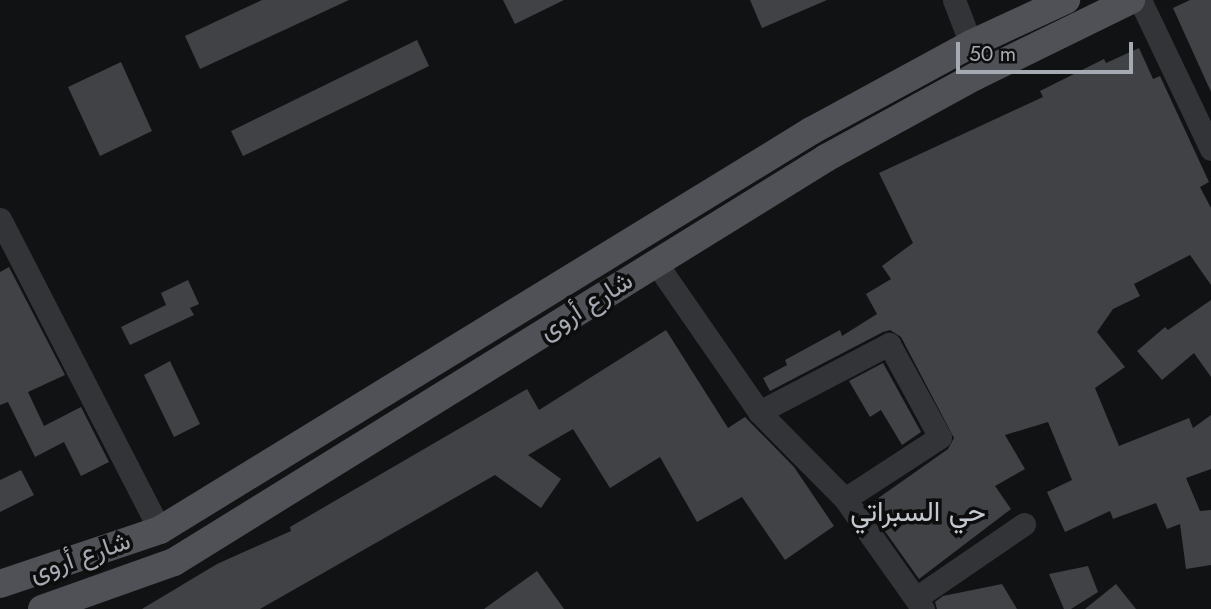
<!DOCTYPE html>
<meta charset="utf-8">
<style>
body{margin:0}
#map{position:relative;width:1211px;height:609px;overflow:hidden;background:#111213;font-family:Jost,Vazirmatn,sans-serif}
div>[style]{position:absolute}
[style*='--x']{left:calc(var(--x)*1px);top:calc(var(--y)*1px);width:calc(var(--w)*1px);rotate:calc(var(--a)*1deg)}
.building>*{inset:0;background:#414246}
.minor>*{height:23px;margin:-11.5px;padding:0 11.5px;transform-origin:11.5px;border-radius:11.5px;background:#333437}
.major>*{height:28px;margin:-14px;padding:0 14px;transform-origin:14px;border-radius:14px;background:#4f5156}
span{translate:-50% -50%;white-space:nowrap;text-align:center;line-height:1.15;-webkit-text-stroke:7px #0d0d0e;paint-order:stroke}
.street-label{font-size:26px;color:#a4a9b2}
.neighbourhood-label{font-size:28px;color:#c4c8cf}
.scale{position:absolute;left:956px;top:42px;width:177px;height:32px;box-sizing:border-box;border:4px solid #a4a9b2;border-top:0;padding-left:9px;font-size:21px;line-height:24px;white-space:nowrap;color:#a4a9b2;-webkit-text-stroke:5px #0d0d0e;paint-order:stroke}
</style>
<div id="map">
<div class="building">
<i style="clip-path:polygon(262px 0,349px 0,200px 69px,185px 36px)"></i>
<i style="clip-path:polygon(503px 0,564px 0,515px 24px)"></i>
<i style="clip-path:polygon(750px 0,827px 0,762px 28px)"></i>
<i style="clip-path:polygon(1190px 0,1211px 0,1211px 92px,1173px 8px)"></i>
<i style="clip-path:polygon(417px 40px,429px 66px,243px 156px,231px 131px)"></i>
<i style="clip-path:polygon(1139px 48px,1153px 79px,1160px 76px,1209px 182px,1200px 187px,1211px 208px,1211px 285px,1190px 255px,1134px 284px,1140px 296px,1113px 309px,1097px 332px,1125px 367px,1095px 388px,1119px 446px,1189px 418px,1193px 428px,1211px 415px,1211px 469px,1186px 478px,1200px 511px,1211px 510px,1211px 565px,1186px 569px,1180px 524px,1167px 529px,1156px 503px,1113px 519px,1110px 511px,1065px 532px,1047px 492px,1072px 480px,1048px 422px,1005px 435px,1025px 469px,995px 486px,1011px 509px,919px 579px,867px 506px,948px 449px,954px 438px,901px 337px,890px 330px,883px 332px,770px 391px,763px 378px,787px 365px,785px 360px,840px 330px,842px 336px,877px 314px,866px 294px,891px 279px,882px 266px,913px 243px,879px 173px,1043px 97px,1040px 91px,1104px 59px,1106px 63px)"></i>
<i style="clip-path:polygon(121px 62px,152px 131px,100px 156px,68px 87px)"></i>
<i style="clip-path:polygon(9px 267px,65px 375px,28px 392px,44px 426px,81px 407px,109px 462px,81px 476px,64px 442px,35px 457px,8px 402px,0 405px,0 272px)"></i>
<i style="clip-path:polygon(188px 280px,199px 304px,190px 308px,194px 315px,130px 345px,121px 327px,166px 305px,161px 293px)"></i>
<i style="clip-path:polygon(1211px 300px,1211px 377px,1194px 353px,1162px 380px,1137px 351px,1165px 327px,1168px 330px)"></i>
<i style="clip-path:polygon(666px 330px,728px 428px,745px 417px,794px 467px,834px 526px,785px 560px,742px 497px,697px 522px,660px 457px,610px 488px,573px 429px,528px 455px,561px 479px,541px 508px,495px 475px,260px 609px,142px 609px,217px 564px,291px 531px,290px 527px,527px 389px,539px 410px)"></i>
<i style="clip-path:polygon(170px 361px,200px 424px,174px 437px,144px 375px)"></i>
<i style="clip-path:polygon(883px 363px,921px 432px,902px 445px,881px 410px,870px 417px,849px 381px)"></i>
<i style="clip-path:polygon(21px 470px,34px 495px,0 512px,0 480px)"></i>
<i style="clip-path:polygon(1088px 566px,1098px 592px,1071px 609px,1064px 609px,1049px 574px)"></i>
<i style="clip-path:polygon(537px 571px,564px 609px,484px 609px)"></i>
<i style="clip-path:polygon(1002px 584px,1017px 609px,937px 609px,935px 602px,943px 596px)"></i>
<i style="clip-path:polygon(1116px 584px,1136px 609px,1085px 609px)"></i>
</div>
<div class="minor">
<i style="--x:954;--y:0;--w:47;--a:68.9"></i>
<i style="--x:1140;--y:0;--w:165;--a:64.5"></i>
<i style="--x:0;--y:219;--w:350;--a:62.8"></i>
<i style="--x:656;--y:263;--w:181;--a:55.3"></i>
<i style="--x:759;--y:412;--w:122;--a:45.3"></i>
<i style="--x:845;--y:499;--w:135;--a:54.7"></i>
<i style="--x:759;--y:412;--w:147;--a:-27.6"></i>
<i style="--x:889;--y:344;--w:106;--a:61.3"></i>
<i style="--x:940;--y:437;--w:113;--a:146.9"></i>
<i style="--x:916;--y:598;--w:131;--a:-34.4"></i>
</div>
<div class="major">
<i style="--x:0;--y:584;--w:169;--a:-18.6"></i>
<i style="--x:160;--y:530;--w:764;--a:-31.5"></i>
<i style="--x:811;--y:131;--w:182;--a:-28.5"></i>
<i style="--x:971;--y:44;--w:105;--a:-24.9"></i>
<i style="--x:42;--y:609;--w:140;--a:-19.6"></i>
<i style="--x:174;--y:562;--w:767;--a:-31.78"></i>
<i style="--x:826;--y:158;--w:169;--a:-28.7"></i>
<i style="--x:974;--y:77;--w:175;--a:-26.1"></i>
</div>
<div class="street-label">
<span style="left:586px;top:306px;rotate:-32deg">شارع أروى</span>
<span style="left:80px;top:557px;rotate:-19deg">شارع أروى</span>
</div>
<div class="neighbourhood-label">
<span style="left:918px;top:512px">حي السبراتي</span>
</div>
<div class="scale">50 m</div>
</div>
